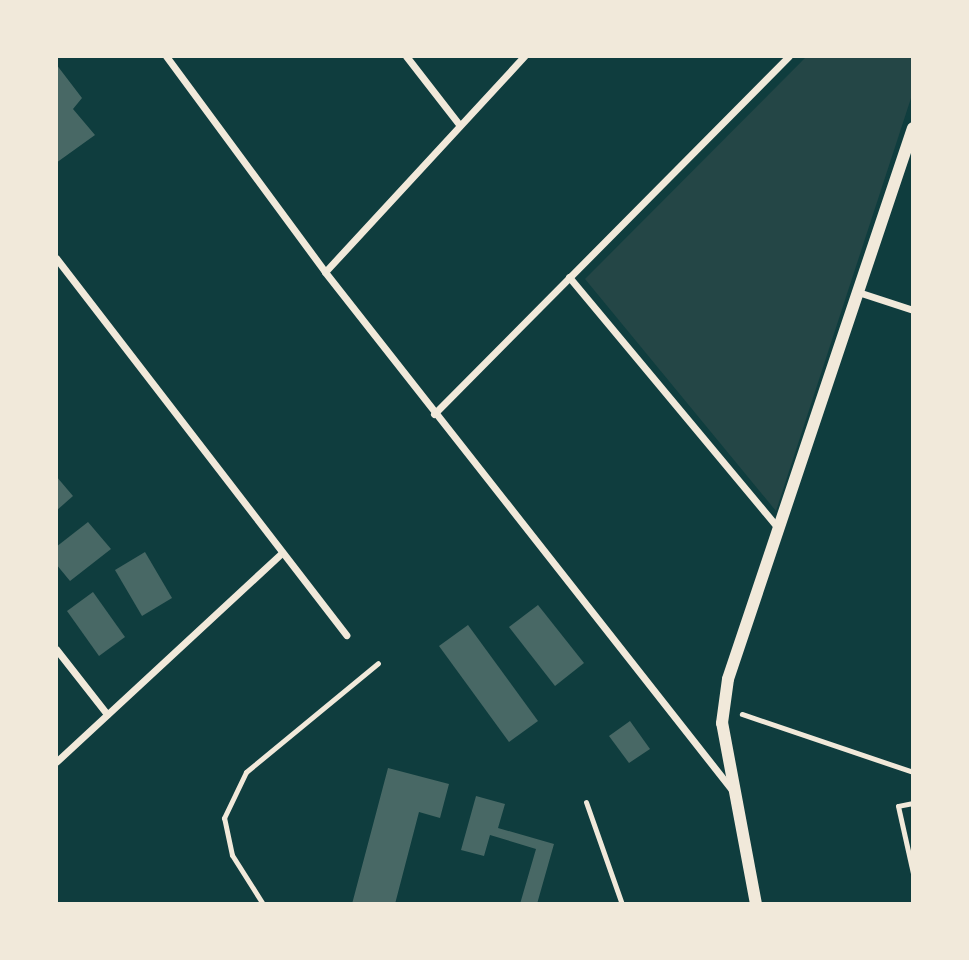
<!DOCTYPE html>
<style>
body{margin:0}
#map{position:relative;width:969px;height:960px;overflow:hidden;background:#0f3d3e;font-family:"Zilla Slab",serif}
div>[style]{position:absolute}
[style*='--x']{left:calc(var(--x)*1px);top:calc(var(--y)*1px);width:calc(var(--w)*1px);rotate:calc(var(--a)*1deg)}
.green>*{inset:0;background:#244646}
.building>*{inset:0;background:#486865}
.path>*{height:4.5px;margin:-2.25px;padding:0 2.25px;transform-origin:2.25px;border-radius:2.25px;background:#f1e9da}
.service>*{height:5px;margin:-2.5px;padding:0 2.5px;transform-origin:2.5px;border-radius:2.5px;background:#f1e9da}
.minor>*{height:7px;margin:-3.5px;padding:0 3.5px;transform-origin:3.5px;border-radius:3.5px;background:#f1e9da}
.tertiary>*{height:12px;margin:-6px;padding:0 6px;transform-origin:6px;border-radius:6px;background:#f1e9da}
span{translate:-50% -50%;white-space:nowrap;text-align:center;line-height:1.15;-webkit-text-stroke:7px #f1e9da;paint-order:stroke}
.frame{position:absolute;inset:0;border:58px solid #f1e9da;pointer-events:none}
</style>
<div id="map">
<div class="green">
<i style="clip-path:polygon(807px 56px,913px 56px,913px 92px,776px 511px,585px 279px)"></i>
</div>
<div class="building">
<i style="clip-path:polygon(56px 64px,82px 98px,73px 109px,95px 135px,56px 163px)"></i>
<i style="clip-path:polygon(56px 476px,73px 496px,56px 511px)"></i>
<i style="clip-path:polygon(88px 522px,111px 549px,70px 581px,56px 564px,56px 547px)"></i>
<i style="clip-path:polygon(145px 552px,172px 598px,142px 616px,115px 570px)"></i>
<i style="clip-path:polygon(93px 592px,125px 637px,99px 656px,67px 611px)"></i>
<i style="clip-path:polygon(538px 605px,584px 663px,555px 686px,509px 627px)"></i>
<i style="clip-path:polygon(468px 625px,538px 721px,509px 742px,439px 646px)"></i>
<i style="clip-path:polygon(630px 721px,650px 749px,629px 763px,609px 736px)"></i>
<i style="clip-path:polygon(388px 768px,449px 784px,440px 818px,419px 812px,395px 904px,352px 904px)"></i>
<i style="clip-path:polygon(476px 796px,505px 804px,498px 828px,554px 844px,537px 904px,520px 904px,536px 849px,490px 835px,484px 856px,461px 850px)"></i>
</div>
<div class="path">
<i style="--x:742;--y:714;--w:181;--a:18.7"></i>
</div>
<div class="service">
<i style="--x:586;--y:802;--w:108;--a:70.6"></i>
<i style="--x:913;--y:803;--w:15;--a:169"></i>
<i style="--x:898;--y:806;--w:69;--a:77.4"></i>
<i style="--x:263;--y:904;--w:58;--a:-122.3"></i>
<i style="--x:232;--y:855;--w:38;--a:-102"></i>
<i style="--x:224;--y:818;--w:51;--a:-64.4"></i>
<i style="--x:246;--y:772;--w:171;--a:-39.5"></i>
</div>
<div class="minor">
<i style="--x:166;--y:56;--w:268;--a:53.6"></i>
<i style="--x:325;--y:272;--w:659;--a:51.84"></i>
<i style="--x:406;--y:56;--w:85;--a:52.2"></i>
<i style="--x:56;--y:258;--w:476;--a:52.4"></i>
<i style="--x:325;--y:272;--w:294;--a:-47.3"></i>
<i style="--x:569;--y:277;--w:327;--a:50.2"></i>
<i style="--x:858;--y:292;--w:58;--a:18.1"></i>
<i style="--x:434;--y:414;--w:504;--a:-45.24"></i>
<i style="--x:56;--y:649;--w:83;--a:51.9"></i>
<i style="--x:56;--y:762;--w:308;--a:-42.8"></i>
</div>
<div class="tertiary">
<i style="--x:756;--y:904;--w:184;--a:-100.6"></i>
<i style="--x:722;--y:723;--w:44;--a:-82.2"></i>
<i style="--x:728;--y:679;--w:581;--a:-71.44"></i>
</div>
<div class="frame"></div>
</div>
